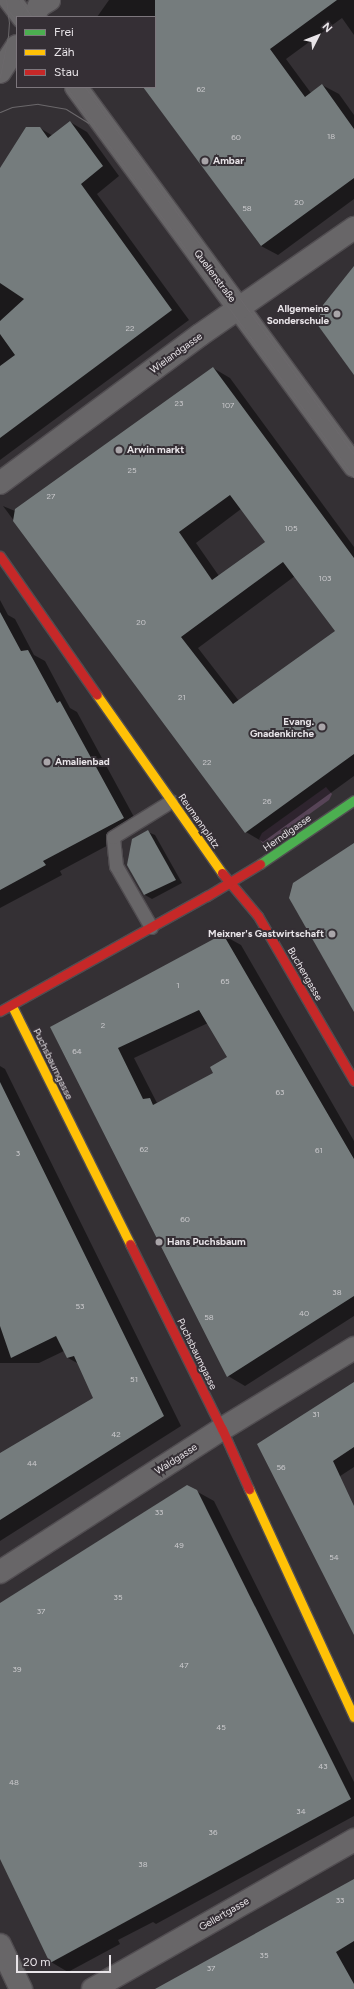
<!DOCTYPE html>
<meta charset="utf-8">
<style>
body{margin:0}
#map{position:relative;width:354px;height:1989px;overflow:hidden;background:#343034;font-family:Figtree,sans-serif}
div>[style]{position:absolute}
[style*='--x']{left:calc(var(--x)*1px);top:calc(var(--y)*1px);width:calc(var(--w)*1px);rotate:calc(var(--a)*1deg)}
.green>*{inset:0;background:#574457}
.shadow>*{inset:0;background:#0007}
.building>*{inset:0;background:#757c7d}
.roads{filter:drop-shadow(1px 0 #514d51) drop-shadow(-1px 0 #514d51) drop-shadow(0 1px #514d51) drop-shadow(0 -1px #514d51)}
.lane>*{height:13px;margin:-6.5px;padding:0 6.5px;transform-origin:6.5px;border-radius:6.5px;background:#686668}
.street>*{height:22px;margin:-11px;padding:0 11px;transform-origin:11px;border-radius:11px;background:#686668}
.fast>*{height:9px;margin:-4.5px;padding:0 4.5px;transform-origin:4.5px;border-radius:4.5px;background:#4caf50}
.slow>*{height:9px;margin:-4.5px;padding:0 4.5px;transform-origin:4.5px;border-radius:4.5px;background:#ffc107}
.jam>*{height:9px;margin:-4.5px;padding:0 4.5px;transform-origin:4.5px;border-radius:4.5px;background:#c62828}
.tram>*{height:1px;margin:-0.5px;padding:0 0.5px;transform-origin:0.5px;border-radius:0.5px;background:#6b686b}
.dots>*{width:11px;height:11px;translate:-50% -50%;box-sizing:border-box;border:2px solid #352f35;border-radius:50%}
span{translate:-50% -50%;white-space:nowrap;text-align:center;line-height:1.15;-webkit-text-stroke:4px #352f35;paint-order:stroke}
.number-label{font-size:8px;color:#cbcacd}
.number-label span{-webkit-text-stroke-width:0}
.poi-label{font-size:10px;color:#e8e4e8;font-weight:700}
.left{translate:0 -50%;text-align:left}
.right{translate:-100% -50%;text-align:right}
.street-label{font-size:10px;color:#e8e4e8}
.legend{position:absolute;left:16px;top:16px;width:140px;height:72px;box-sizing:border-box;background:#352f35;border:1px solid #7d777d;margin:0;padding:5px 7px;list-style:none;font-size:12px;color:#e8e4e8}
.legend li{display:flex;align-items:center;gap:8px;height:20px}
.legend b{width:20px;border:1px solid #7d777d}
.north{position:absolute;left:298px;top:16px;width:40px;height:40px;-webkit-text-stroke:3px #352f35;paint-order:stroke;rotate:48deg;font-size:11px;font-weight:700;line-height:16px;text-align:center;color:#e8e4e8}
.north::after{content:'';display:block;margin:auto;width:14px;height:18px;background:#e8e4e8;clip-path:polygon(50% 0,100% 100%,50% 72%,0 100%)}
.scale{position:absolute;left:16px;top:1955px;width:95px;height:18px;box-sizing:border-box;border:2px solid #e8e4e8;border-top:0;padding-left:5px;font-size:12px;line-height:14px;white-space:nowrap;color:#e8e4e8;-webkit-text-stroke:3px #352f35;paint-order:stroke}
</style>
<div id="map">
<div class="green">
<i style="clip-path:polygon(326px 787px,332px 794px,329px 800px,265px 846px,259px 839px,262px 833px)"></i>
</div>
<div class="shadow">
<i style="clip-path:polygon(109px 0,354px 0,354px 35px,342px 18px,286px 59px,311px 93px,322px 85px,339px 94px,354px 115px,354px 199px,278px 255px,261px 246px,144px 87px,155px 87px,155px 17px,97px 17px)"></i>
<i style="clip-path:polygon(70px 122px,87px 132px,119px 176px,97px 194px,189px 320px,0 460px,0 170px,40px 128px,53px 136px)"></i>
<i style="clip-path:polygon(evenodd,213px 368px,230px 378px,354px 547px,354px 776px,263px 842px,246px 832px,3px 506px,15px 511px,213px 368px,241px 509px,266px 543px,219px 576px,196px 543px,241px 509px,213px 368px,295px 576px,336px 631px,239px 701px,198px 648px,295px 576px)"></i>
<i style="clip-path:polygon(0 600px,8px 615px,15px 619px,34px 655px,45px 661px,70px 708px,77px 712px,140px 828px,60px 871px,62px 875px,0 908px)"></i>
<i style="clip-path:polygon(148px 832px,155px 835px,182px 883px,152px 899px,145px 895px,128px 865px)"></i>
<i style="clip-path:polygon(evenodd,223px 935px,241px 945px,354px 1141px,354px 1316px,245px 1386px,228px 1376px,51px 1028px,223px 935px,208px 1023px,228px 1057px,215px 1073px,157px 1103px,134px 1058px,208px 1023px)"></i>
<i style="clip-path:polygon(0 1066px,5px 1069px,181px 1426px,0 1541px,0 1454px,94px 1399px,79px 1364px,68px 1358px,64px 1351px,39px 1363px,0 1363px)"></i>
<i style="clip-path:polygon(354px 1383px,354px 1467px,299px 1503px)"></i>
<i style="clip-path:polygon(187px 1486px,214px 1501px,354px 1782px,354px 1816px,156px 1924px,153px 1922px,118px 1940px,120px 1944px,68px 1972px,51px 1962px,0 1856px,0 1604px)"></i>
<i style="clip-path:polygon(354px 1880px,354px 1989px,181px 1989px)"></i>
</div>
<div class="building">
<i style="clip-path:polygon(155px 0,337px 0,270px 49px,305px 97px,322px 84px,354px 129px,354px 178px,261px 246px,143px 87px,155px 87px)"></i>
<i style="clip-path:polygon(70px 121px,103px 166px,81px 184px,172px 310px,0 438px,0 366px,15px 355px,0 334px,0 321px,24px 299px,0 283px,0 168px,26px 127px,40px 127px,48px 138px)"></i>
<i style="clip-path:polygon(354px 266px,354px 375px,317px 324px,323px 305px)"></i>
<i style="clip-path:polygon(evenodd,213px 367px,354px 558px,354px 754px,245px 833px,13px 521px,15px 509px,213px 367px,230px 495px,265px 542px,212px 580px,179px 532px,230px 495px,213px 367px,283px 562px,335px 631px,233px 704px,181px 637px,283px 562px)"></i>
<i style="clip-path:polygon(0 612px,21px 651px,28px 650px,57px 703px,60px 701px,124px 818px,43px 861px,46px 865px,0 890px)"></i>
<i style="clip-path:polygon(148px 830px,176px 880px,144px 895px,127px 865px,132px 839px)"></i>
<i style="clip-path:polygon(354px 843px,354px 1012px,289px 898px,293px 883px)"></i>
<i style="clip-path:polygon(evenodd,223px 934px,354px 1159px,354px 1296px,227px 1377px,50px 1027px,223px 934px,199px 1010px,227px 1057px,210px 1067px,213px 1073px,153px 1105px,150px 1098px,143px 1099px,118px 1048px,199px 1010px)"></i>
<i style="clip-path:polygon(0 1082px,164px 1416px,0 1520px,0 1453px,93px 1398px,74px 1356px,67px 1358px,56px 1336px,11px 1358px,0 1326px)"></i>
<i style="clip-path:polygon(354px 1382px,354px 1447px,333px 1461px,354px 1506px,354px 1635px,257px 1444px)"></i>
<i style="clip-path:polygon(187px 1485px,197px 1490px,351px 1799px,50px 1963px,0 1859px,0 1603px)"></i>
<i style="clip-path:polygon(354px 1879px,354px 1941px,336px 1952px,354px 1984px,354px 1989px,155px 1989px)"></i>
</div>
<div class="roads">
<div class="lane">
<i style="--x:151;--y:927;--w:70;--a:-119.8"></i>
<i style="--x:116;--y:866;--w:29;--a:-96"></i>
<i style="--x:113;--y:837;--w:68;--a:-31.8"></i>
</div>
<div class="street">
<i style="--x:10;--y:0;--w:21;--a:53"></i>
<i style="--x:34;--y:17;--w:12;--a:-66"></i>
<i style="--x:39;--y:6;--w:12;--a:-31"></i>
<i style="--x:0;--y:72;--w:31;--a:-57"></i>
<i style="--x:76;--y:87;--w:470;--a:53.7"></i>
<i style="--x:0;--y:483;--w:249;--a:-36.5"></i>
<i style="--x:200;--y:335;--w:188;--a:-34.8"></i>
<i style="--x:0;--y:1572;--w:264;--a:-32.8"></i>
<i style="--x:222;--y:1429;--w:155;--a:-31.5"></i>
<i style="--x:0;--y:1945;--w:49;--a:64.5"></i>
<i style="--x:93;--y:1989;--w:301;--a:-29.7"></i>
</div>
<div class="fast">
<i style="--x:260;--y:864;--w:114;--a:-34.2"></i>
</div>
<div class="slow">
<i style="--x:97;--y:695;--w:218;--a:54.9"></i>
<i style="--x:12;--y:1006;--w:266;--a:63.6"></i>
<i style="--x:249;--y:1489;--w:251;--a:65.3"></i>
</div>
<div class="jam">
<i style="--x:0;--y:556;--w:169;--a:55.1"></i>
<i style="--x:222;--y:873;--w:56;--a:50.1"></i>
<i style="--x:258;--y:916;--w:191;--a:59.8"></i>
<i style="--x:0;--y:1011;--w:237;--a:-29.1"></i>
<i style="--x:207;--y:896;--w:62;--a:-31.1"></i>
<i style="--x:130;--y:1244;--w:207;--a:63.6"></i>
<i style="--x:222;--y:1429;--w:66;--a:65.8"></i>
</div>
</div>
<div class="tram">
<i style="--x:20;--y:0;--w:21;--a:55"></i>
<i style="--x:8;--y:10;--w:14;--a:51"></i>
<i style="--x:0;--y:77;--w:42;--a:-79"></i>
<i style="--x:8;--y:36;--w:13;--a:-86"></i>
<i style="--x:9;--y:23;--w:23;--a:-97"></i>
<i style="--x:66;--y:87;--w:485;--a:53.6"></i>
<i style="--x:85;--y:87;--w:455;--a:53.8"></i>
<i style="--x:0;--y:112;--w:13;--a:-23"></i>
<i style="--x:12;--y:107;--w:26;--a:-7"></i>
<i style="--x:38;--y:104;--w:28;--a:10"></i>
<i style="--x:66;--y:109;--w:26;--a:32"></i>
</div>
<div class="dots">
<i style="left:205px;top:161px;background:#a9a5a9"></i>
<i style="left:337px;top:314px;background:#a9a5a9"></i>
<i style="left:119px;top:450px;background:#a9a5a9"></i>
<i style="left:322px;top:727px;background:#a9a5a9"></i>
<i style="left:47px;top:762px;background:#a9a5a9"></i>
<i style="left:332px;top:934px;background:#a9a5a9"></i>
<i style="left:159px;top:1242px;background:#a9a5a9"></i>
</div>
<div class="number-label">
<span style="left:201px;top:90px">62</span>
<span style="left:331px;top:137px">18</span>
<span style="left:236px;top:138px">60</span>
<span style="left:299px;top:203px">20</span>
<span style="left:247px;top:209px">58</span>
<span style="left:130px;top:329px">22</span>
<span style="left:179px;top:404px">23</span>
<span style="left:228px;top:406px">107</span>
<span style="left:132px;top:471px">25</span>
<span style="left:51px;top:497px">27</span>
<span style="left:291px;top:529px">105</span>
<span style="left:325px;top:579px">103</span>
<span style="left:141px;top:623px">20</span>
<span style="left:182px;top:698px">21</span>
<span style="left:207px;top:763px">22</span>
<span style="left:267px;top:802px">26</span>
<span style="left:225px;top:982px">65</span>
<span style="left:178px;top:986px">1</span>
<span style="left:103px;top:1026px">2</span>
<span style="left:77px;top:1052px">64</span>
<span style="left:280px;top:1093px">63</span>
<span style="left:144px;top:1150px">62</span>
<span style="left:319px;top:1151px">61</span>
<span style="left:18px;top:1154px">3</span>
<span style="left:185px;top:1220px">60</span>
<span style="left:337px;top:1293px">38</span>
<span style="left:80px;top:1307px">53</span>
<span style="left:304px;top:1314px">40</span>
<span style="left:209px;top:1318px">58</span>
<span style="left:134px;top:1380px">51</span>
<span style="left:316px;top:1415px">31</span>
<span style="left:116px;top:1435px">42</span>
<span style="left:32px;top:1464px">44</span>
<span style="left:281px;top:1468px">56</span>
<span style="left:159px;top:1513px">33</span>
<span style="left:179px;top:1546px">49</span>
<span style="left:334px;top:1558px">54</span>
<span style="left:118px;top:1598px">35</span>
<span style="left:41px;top:1612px">37</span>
<span style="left:184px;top:1666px">47</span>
<span style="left:17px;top:1670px">39</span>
<span style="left:221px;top:1728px">45</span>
<span style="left:323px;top:1767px">43</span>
<span style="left:14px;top:1783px">48</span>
<span style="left:301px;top:1812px">34</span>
<span style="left:213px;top:1833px">36</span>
<span style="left:143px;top:1865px">38</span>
<span style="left:340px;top:1901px">33</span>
<span style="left:264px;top:1956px">35</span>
<span style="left:211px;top:1969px">37</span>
</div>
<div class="poi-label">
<span class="left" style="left:213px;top:161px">Ambar</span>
<span class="right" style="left:329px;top:314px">Allgemeine<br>Sonderschule</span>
<span class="left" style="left:127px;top:450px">Arwin markt</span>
<span class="right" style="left:314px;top:727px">Evang.<br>Gnadenkirche</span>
<span class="left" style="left:55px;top:762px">Amalienbad</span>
<span class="right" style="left:324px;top:934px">Meixner's Gastwirtschaft</span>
<span class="left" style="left:167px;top:1242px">Hans Puchsbaum</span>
</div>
<div class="street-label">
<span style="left:215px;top:276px;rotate:53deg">Quellenstraße</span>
<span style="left:176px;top:353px;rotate:-36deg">Wielandgasse</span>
<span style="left:199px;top:821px;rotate:55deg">Reumannplatz</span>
<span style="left:287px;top:833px;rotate:-35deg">Herndlgasse</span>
<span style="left:305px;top:974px;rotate:60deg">Buchengasse</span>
<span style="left:53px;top:1064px;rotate:64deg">Puchsbaumgasse</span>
<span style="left:197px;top:1354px;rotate:64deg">Puchsbaumgasse</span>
<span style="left:176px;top:1459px;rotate:-33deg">Waldgasse</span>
<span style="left:224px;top:1914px;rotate:-30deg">Gellertgasse</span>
</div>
<ul class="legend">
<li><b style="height:5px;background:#4caf50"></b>Frei</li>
<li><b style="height:5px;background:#ffc107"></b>Zäh</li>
<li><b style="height:5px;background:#c62828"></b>Stau</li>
</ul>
<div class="north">N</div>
<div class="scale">20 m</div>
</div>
